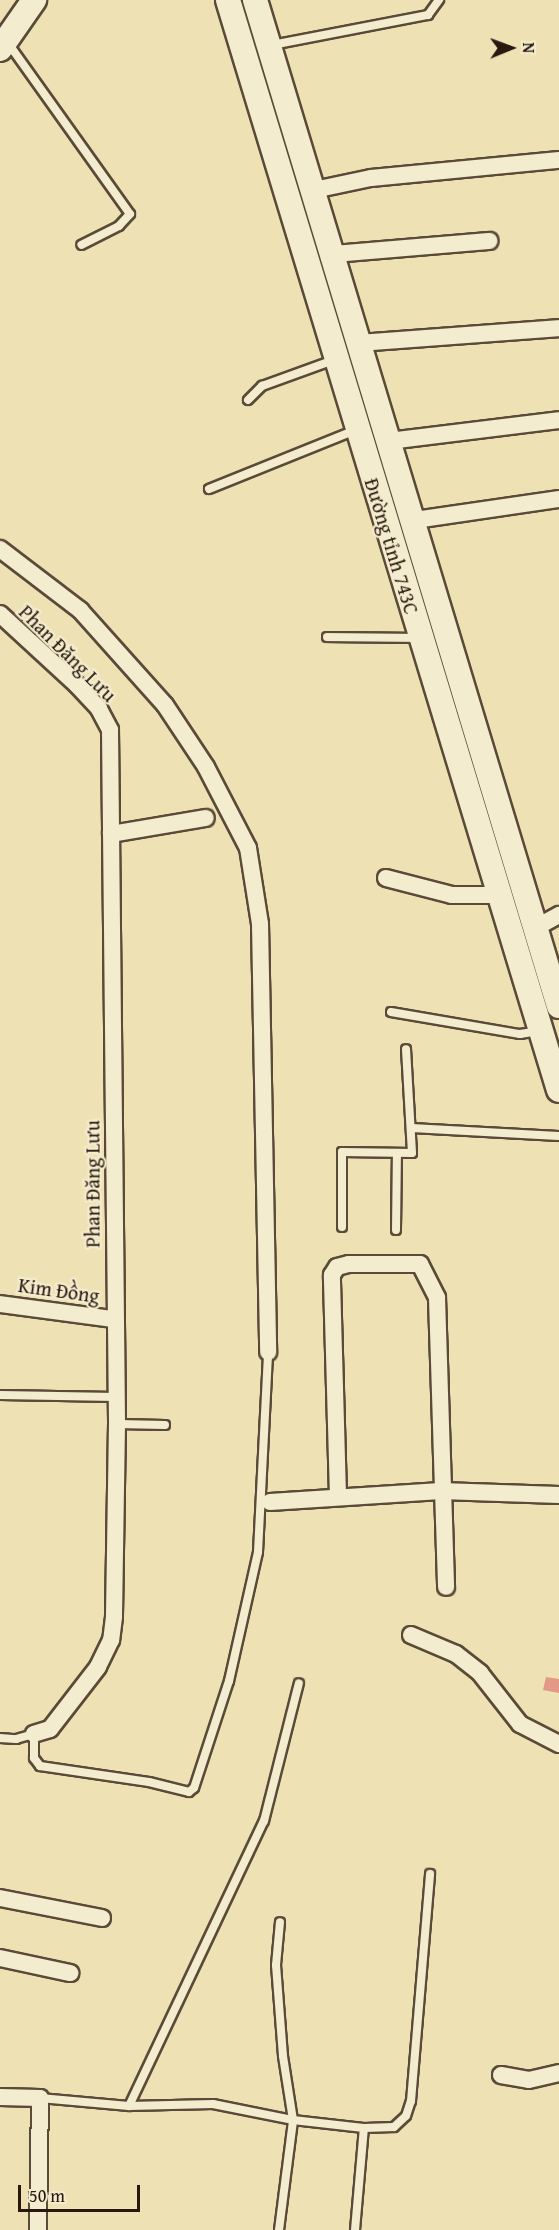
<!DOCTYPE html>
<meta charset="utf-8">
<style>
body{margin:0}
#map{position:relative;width:559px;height:2230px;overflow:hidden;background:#eee2b4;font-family:"Gentium Book Plus",serif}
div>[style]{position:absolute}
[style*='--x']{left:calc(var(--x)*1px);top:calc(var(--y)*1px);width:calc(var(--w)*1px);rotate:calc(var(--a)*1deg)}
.building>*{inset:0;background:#e49986}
.roads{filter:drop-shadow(2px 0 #5a4a38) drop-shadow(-2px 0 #5a4a38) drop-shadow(0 2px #5a4a38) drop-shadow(0 -2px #5a4a38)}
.service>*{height:8px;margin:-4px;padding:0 4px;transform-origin:4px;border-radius:4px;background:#f4ecce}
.minor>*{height:16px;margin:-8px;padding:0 8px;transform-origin:8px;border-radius:8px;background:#f4ecce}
.secondary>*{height:24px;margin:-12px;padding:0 12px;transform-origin:12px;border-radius:12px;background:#f4ecce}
span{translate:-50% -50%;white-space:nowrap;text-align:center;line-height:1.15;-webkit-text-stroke:4.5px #f4ecce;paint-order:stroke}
.street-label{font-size:20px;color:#28180e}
.north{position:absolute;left:481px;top:18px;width:60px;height:60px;-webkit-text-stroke:4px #f4ecce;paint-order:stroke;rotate:89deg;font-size:16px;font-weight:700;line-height:24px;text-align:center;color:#28180e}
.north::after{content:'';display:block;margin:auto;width:21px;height:27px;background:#28180e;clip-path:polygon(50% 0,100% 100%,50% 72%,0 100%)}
.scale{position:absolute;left:18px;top:2185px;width:122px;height:27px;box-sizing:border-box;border:3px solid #28180e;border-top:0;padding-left:8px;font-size:18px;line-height:21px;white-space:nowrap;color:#28180e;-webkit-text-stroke:4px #f4ecce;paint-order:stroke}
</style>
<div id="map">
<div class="building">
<i style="clip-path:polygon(546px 1677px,559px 1679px,559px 1693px,543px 1690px)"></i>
</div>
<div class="roads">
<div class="service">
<i style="--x:8;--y:43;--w:210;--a:54.5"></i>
<i style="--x:130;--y:214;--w:16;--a:133"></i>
<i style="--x:119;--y:226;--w:42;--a:153.4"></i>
<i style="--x:272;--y:45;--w:159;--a:-10.9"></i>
<i style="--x:428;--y:15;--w:19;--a:-54"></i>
<i style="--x:248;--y:400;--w:20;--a:-45"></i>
<i style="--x:262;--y:386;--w:77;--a:-19.9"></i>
<i style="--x:209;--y:489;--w:158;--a:-21.9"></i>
<i style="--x:327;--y:637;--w:93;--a:0.6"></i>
<i style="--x:391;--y:1012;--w:131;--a:9.7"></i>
<i style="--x:520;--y:1034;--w:20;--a:-9"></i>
<i style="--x:411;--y:1128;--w:148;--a:3.1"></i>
<i style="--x:342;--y:1227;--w:75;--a:-90"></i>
<i style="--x:342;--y:1152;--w:70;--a:0.8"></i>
<i style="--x:412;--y:1153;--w:104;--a:-93.3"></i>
<i style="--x:396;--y:1230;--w:77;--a:-89.3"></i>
<i style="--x:0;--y:1395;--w:116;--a:1"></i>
<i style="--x:117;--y:1424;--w:48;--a:1.2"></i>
<i style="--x:0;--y:1738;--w:16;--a:4"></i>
<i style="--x:16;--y:1739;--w:19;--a:-16"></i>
<i style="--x:34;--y:1734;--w:24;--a:90"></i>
<i style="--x:34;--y:1758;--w:10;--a:53"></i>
<i style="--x:40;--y:1766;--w:110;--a:8.4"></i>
<i style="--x:149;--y:1782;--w:41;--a:14"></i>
<i style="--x:189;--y:1792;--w:6;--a:-39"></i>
<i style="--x:194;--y:1788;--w:113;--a:-71.9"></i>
<i style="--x:229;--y:1681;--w:132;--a:-77.3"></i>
<i style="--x:258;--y:1552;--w:200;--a:-87.1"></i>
<i style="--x:40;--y:2098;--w:89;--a:5.1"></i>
<i style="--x:129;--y:2106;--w:84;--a:-1.4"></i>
<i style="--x:213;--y:2104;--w:82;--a:11.3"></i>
<i style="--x:293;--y:2120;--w:71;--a:6.4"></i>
<i style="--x:364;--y:2128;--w:30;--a:-2"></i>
<i style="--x:394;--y:2127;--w:16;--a:-43"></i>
<i style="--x:406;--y:2116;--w:16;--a:-72"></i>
<i style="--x:411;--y:2101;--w:228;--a:-85.2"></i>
<i style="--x:129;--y:2106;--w:315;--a:-64.7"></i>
<i style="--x:264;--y:1821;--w:142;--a:-75.8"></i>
<i style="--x:279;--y:2230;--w:111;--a:-82.7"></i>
<i style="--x:293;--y:2120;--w:65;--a:-98.9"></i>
<i style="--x:283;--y:2056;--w:91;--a:-94.4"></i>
<i style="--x:276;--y:1965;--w:43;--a:-84.7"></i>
<i style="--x:355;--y:2230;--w:102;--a:-85"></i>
</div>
<div class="minor">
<i style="--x:314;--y:190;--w:58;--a:-11.9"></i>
<i style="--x:371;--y:178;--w:189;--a:-5.5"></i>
<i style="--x:333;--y:254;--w:157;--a:-4.8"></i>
<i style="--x:360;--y:343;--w:200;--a:-4.3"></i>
<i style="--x:389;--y:441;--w:171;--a:-7"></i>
<i style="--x:415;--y:520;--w:146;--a:-8.3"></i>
<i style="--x:0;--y:549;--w:101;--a:37.3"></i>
<i style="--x:80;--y:610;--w:127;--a:48.2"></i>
<i style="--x:165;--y:705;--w:74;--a:56.5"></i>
<i style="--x:206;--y:767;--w:91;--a:62.6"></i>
<i style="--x:248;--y:848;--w:77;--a:81"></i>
<i style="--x:260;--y:924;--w:428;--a:88.9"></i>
<i style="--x:0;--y:614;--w:105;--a:42.7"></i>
<i style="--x:77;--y:685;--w:33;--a:47"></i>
<i style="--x:99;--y:709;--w:24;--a:62"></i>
<i style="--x:110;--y:730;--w:694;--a:89.42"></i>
<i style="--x:117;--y:1424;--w:193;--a:90.9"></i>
<i style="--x:114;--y:1617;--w:23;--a:97"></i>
<i style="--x:111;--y:1640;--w:30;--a:116"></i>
<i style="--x:98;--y:1667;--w:78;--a:127.7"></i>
<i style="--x:50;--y:1729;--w:17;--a:163"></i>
<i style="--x:111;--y:834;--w:96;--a:-9.6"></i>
<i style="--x:386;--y:878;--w:68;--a:14.4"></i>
<i style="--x:452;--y:895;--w:47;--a:0"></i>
<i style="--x:537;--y:927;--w:25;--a:-29"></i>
<i style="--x:0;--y:1304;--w:114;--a:7.6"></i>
<i style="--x:338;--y:1496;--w:221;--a:-91.6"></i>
<i style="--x:332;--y:1275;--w:9;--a:-58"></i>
<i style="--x:337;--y:1267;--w:12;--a:-14"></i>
<i style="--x:349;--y:1264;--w:71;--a:0"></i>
<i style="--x:420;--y:1264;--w:38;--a:63"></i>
<i style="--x:437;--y:1298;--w:289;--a:88.2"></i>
<i style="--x:270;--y:1502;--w:171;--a:-3.7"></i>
<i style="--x:441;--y:1491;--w:118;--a:1.9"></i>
<i style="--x:411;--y:1635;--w:49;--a:22.9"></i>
<i style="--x:456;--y:1654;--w:31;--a:38"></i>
<i style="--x:480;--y:1673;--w:65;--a:51.9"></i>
<i style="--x:520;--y:1724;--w:44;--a:27.1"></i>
<i style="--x:0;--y:1898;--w:104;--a:11.1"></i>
<i style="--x:0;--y:1958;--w:72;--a:12.1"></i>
<i style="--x:501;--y:2075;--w:28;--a:10"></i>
<i style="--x:529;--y:2080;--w:31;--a:-13"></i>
<i style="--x:0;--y:2097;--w:40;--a:1.4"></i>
<i style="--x:40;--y:2098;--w:132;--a:90.9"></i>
</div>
<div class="secondary">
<i style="--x:228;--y:0;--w:1139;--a:73.11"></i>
<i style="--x:255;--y:0;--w:1051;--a:73.19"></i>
<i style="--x:0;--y:49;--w:60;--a:-55.2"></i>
</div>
</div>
<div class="street-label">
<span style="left:392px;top:546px;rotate:73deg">Đường tỉnh 743C</span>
<span style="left:68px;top:653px;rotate:45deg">Phan Đăng Lưu</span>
<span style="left:92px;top:1184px;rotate:-90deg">Phan Đăng Lưu</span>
<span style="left:59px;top:1290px;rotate:8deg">Kim Đồng</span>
</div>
<div class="north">N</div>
<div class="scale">50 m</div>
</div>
